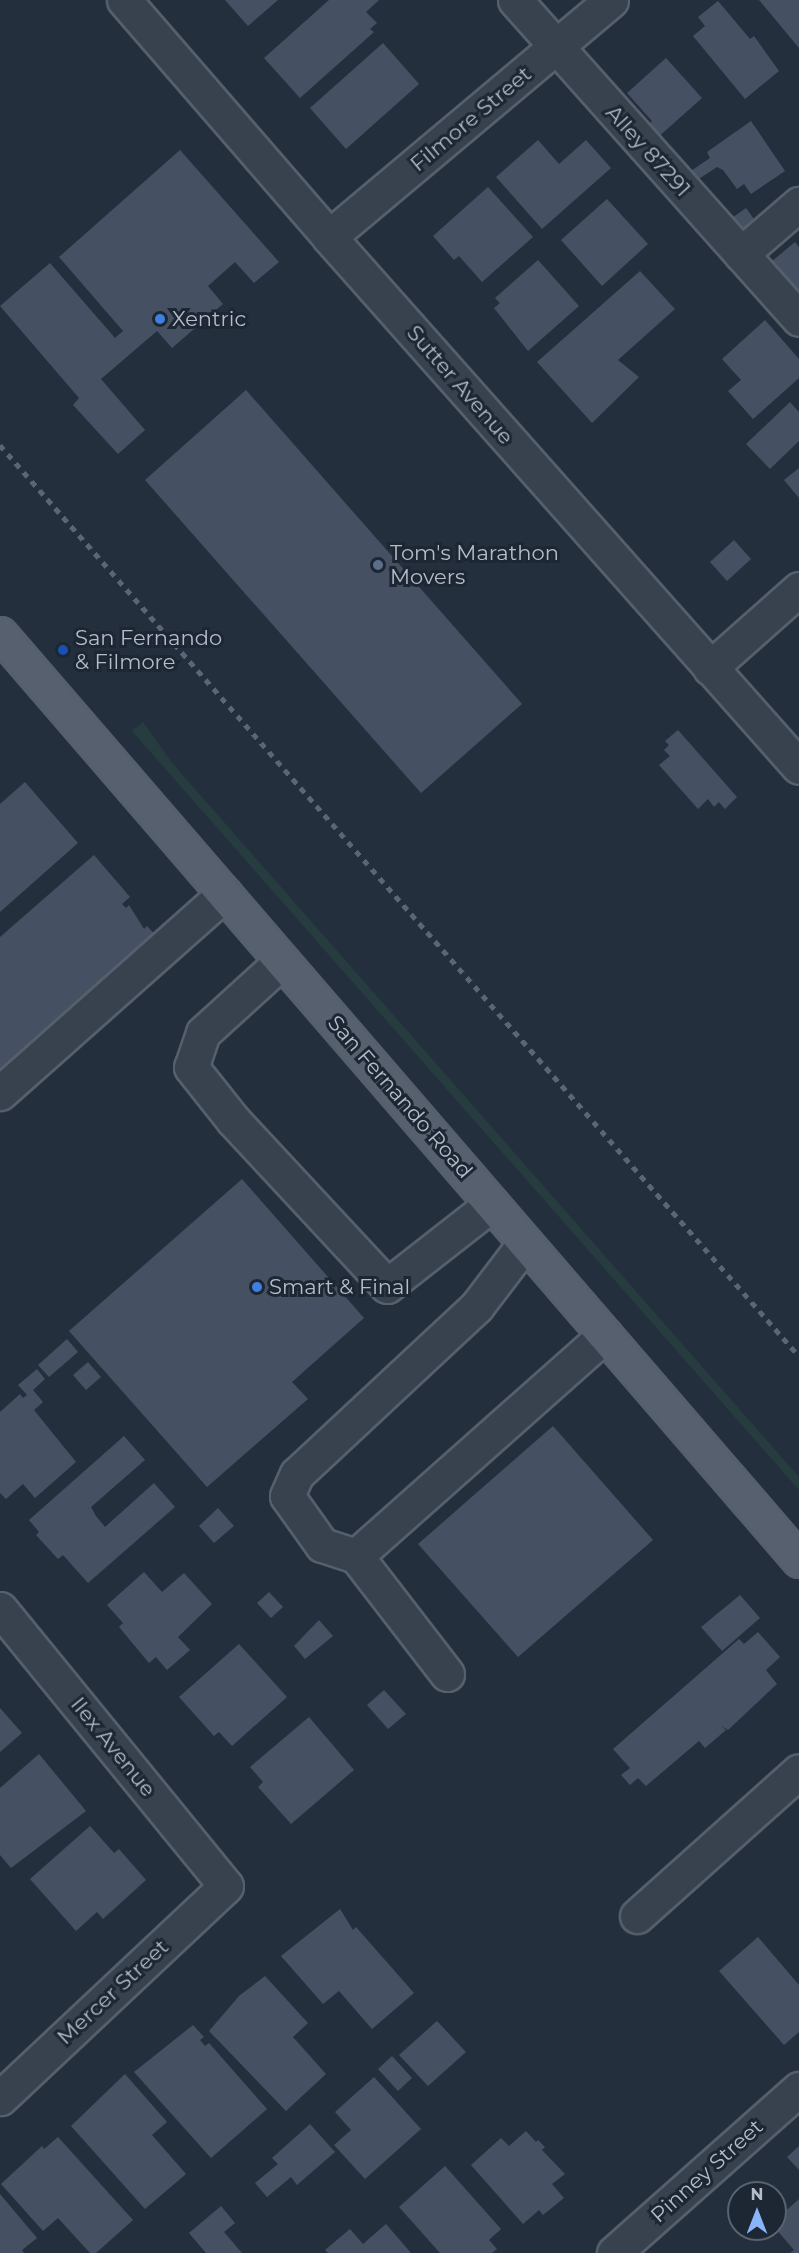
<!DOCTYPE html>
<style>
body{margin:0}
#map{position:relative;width:799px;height:2253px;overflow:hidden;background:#242f3e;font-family:Montserrat,sans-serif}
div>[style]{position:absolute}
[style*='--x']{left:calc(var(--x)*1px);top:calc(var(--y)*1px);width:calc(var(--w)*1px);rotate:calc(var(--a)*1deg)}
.green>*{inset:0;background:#263c3f}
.building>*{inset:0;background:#455162}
.roads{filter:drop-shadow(2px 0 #565f6c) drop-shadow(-2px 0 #565f6c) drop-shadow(0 2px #565f6c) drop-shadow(0 -2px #565f6c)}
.minor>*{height:33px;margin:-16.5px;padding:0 16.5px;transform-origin:16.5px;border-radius:16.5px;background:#38414e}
.major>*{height:33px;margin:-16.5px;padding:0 16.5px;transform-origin:16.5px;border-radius:16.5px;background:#56606e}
.rail>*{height:4.5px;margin-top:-2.25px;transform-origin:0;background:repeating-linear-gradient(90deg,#5a6575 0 6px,transparent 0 12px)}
.dots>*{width:16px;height:16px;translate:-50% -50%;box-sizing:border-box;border:3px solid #1d2633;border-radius:50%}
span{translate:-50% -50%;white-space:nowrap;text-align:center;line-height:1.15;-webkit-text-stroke:6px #1d2633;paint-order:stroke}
.street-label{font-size:21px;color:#b4bcc9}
.poi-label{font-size:21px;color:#b4bcc9}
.left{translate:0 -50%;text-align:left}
.north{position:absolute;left:727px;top:2181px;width:60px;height:60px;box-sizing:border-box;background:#1d2633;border:2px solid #59626f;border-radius:50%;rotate:0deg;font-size:16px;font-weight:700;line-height:24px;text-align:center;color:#b4bcc9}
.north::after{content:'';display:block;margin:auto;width:21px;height:27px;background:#8ab4f8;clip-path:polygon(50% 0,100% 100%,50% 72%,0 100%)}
</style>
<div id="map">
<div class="green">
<i style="clip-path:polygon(143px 722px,173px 764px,799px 1477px,799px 1490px,132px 731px)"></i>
</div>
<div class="building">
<i style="clip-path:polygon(225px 0,278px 0,248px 26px)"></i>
<i style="clip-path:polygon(329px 0,379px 0,366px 12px,377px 23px,370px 29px,374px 32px,300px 98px,264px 58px)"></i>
<i style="clip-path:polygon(759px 0,799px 0,799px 48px)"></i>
<i style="clip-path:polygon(718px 1px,750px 39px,754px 36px,779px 71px,745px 99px,693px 36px,705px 26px,698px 17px)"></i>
<i style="clip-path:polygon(383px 43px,419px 84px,346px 149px,310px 108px)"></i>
<i style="clip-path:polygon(666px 58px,702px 98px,656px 139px,645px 128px,652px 121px,627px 93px)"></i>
<i style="clip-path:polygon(751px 121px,785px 171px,751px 194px,744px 184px,737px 189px,723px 170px,717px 167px,694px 182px,688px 173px,710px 158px,707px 152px)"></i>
<i style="clip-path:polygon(538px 140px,559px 164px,586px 140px,611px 168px,542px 229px,496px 177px)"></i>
<i style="clip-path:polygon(180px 150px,279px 262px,254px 283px,235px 262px,208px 286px,223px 304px,172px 348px,157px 331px,101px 379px,145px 430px,118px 454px,73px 405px,79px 398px,0 306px,50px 263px,115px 338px,123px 331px,59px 257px)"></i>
<i style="clip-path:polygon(488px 187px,533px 237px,482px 282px,459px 256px,454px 260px,433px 236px)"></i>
<i style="clip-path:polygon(607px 199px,648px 244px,602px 286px,561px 240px)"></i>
<i style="clip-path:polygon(746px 208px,762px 230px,745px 242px,729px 220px)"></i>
<i style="clip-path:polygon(795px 242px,799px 247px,799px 294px,771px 262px)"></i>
<i style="clip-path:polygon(538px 260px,579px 306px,528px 351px,494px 308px,500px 303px,495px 298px)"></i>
<i style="clip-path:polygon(640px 271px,675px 309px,618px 360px,639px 377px,592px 423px,537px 362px)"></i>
<i style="clip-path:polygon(765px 320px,799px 359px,799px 378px,753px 419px,728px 391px,741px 380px,722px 359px)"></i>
<i style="clip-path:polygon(246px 390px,522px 704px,421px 793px,145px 480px)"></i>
<i style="clip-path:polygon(790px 402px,799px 412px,799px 441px,770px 469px,746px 444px)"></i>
<i style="clip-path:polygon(799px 468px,799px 498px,784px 480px)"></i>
<i style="clip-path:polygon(734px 540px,751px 559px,727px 581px,710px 562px)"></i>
<i style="clip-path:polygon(678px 730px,737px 797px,725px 809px,719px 802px,714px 807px,708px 799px,698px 809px,659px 765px,670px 756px,664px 750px,669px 745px,665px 741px)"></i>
<i style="clip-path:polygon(25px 782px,78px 843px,0 912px,0 804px)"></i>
<i style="clip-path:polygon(94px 855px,130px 897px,122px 904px,126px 908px,129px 905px,144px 929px,147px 926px,160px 940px,0 1076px,0 937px)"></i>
<i style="clip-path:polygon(242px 1179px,364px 1318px,292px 1382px,308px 1399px,207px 1487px,69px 1331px)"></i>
<i style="clip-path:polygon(67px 1339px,78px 1352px,49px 1377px,38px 1365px)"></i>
<i style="clip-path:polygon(88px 1362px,101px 1377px,86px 1390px,73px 1375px)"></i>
<i style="clip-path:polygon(37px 1369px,45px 1379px,33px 1390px,43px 1402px,34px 1410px,76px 1462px,35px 1498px,23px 1484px,6px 1499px,0 1493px,0 1412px,20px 1394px,23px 1398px,27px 1395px,18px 1385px)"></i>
<i style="clip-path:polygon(553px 1426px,653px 1540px,518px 1657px,418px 1544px)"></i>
<i style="clip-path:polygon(124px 1436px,145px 1460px,91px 1507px,96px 1516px,105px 1527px,154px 1483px,175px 1507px,88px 1583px,63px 1555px,58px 1559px,36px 1535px,39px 1532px,29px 1520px)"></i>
<i style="clip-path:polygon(218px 1508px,234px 1526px,214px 1543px,199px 1526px)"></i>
<i style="clip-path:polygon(144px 1572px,162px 1592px,184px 1573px,212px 1604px,178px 1637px,190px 1650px,167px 1670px,156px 1657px,149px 1663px,119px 1627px,123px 1623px,107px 1605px)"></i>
<i style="clip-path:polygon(269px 1592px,283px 1607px,271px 1618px,257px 1603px)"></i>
<i style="clip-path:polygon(740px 1595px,760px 1618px,722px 1651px,701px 1627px)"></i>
<i style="clip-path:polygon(319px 1620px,333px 1636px,305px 1659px,294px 1646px)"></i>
<i style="clip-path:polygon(758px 1632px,780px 1657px,766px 1670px,777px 1684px,728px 1730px,721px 1726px,726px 1730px,705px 1748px,699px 1741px,646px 1786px,638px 1778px,630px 1785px,621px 1775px,630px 1768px,613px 1749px,739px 1639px,744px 1644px)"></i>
<i style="clip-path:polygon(239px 1644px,287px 1697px,232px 1746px,219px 1732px,214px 1736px,179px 1697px)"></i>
<i style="clip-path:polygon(384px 1690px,406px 1714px,388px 1729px,367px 1705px)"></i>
<i style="clip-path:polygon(0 1708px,22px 1733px,0 1752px)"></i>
<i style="clip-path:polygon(309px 1717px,354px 1770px,291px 1824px,258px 1787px,263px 1782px,250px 1767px)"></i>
<i style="clip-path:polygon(39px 1754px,86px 1811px,11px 1868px,0 1855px,0 1788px)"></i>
<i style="clip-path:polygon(90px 1826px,114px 1853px,119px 1849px,146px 1880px,103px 1919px,97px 1912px,76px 1931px,30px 1879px)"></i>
<i style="clip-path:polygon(340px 1909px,353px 1930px,356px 1927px,414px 1993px,372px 2029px,339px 1991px,323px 2004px,281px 1956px)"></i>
<i style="clip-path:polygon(758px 1937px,799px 1985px,799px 2032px,784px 2045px,719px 1971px)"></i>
<i style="clip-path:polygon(265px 1976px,308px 2023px,293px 2037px,326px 2074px,286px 2111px,209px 2031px,239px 1996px)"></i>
<i style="clip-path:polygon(437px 2021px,466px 2052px,428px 2086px,399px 2055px)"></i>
<i style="clip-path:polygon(193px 2025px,204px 2037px,200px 2040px,205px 2046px,209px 2043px,267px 2109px,211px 2158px,134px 2072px)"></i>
<i style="clip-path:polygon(392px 2056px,412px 2078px,398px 2091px,378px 2069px)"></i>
<i style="clip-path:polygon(125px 2074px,167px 2122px,152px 2135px,186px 2174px,145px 2209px,71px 2126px)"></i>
<i style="clip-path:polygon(374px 2077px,421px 2129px,365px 2179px,334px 2145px,351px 2130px,335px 2112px)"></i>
<i style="clip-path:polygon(310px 2124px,335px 2152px,297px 2185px,291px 2177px,267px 2197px,255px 2183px,278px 2164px,272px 2158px)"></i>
<i style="clip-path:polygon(526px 2131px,536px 2142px,538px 2140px,545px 2147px,542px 2150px,565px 2174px,552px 2184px,564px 2198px,543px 2215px,539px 2210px,523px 2224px,471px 2165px,501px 2138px,509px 2146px)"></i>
<i style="clip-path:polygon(58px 2137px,133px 2220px,96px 2253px,90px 2253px,58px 2218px,43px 2231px,1px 2184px,42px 2146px,44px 2149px)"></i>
<i style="clip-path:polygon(799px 2146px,799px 2170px,787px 2157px)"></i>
<i style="clip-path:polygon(445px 2166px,501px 2229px,489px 2240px,497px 2249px,492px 2253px,440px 2253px,399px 2207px)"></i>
<i style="clip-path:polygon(0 2194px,37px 2238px,22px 2250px,24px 2253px,0 2253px)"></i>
<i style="clip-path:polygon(799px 2199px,799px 2253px,790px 2253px,794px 2250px,776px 2229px,785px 2222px,780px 2216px)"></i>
<i style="clip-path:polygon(221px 2206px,235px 2223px,224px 2232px,242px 2253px,206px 2253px,189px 2233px)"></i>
<i style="clip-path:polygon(386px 2224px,411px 2253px,328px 2253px,325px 2250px,350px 2229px,363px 2244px)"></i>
</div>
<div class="roads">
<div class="minor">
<i style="--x:124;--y:0;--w:313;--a:49.1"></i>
<i style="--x:329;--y:237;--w:708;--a:48.43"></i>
<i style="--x:515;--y:0;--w:427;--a:48.3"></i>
<i style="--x:329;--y:237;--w:368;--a:-40"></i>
<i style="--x:741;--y:254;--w:77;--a:-40.8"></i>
<i style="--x:710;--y:668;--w:119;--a:-41.6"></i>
<i style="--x:282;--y:961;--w:107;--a:137.7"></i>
<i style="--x:203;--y:1033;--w:36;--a:109"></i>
<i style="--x:191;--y:1067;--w:68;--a:51.6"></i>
<i style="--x:233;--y:1120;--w:226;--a:47.1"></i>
<i style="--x:387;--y:1286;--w:133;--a:-38"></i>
<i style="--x:0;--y:1093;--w:300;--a:-41.6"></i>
<i style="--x:356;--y:1556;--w:36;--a:-162"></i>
<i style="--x:322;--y:1545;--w:60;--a:-125.5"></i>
<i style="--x:287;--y:1496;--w:24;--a:-66"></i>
<i style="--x:297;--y:1474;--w:246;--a:-43"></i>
<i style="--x:477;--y:1306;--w:79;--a:-52.7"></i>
<i style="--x:0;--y:1609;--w:357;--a:50.8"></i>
<i style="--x:226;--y:1886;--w:310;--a:136.8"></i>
<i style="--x:447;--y:1674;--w:149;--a:-127.6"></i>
<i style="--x:356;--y:1556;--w:333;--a:-41.6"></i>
<i style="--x:637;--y:1916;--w:217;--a:-41.8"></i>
<i style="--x:614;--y:2253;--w:247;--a:-41.6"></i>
</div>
<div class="major">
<i style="--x:0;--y:634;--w:1223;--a:49.21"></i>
</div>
</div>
<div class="rail">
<i style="--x:0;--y:445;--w:1212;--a:48.75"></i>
</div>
<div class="dots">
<i style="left:160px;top:319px;background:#3f7fe0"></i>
<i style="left:378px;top:565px;background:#5c6f8a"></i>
<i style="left:63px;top:650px;background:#1a4fb4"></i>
<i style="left:257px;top:1287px;background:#3f7fe0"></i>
</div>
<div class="street-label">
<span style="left:471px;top:119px;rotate:-40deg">Filmore Street</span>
<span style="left:648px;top:151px;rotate:48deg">Alley 87291</span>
<span style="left:460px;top:385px;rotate:49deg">Sutter Avenue</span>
<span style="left:400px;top:1097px;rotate:49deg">San Fernando Road</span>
<span style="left:113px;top:1747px;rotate:51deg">Ilex Avenue</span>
<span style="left:113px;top:1992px;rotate:-43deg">Mercer Street</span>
<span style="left:707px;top:2171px;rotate:-42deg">Pinney Street</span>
</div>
<div class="poi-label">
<span class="left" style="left:172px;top:319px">Xentric</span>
<span class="left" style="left:390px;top:565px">Tom's Marathon<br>Movers</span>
<span class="left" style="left:75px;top:650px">San Fernando<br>&amp; Filmore</span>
<span class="left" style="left:269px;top:1287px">Smart &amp; Final</span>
</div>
<div class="north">N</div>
</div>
